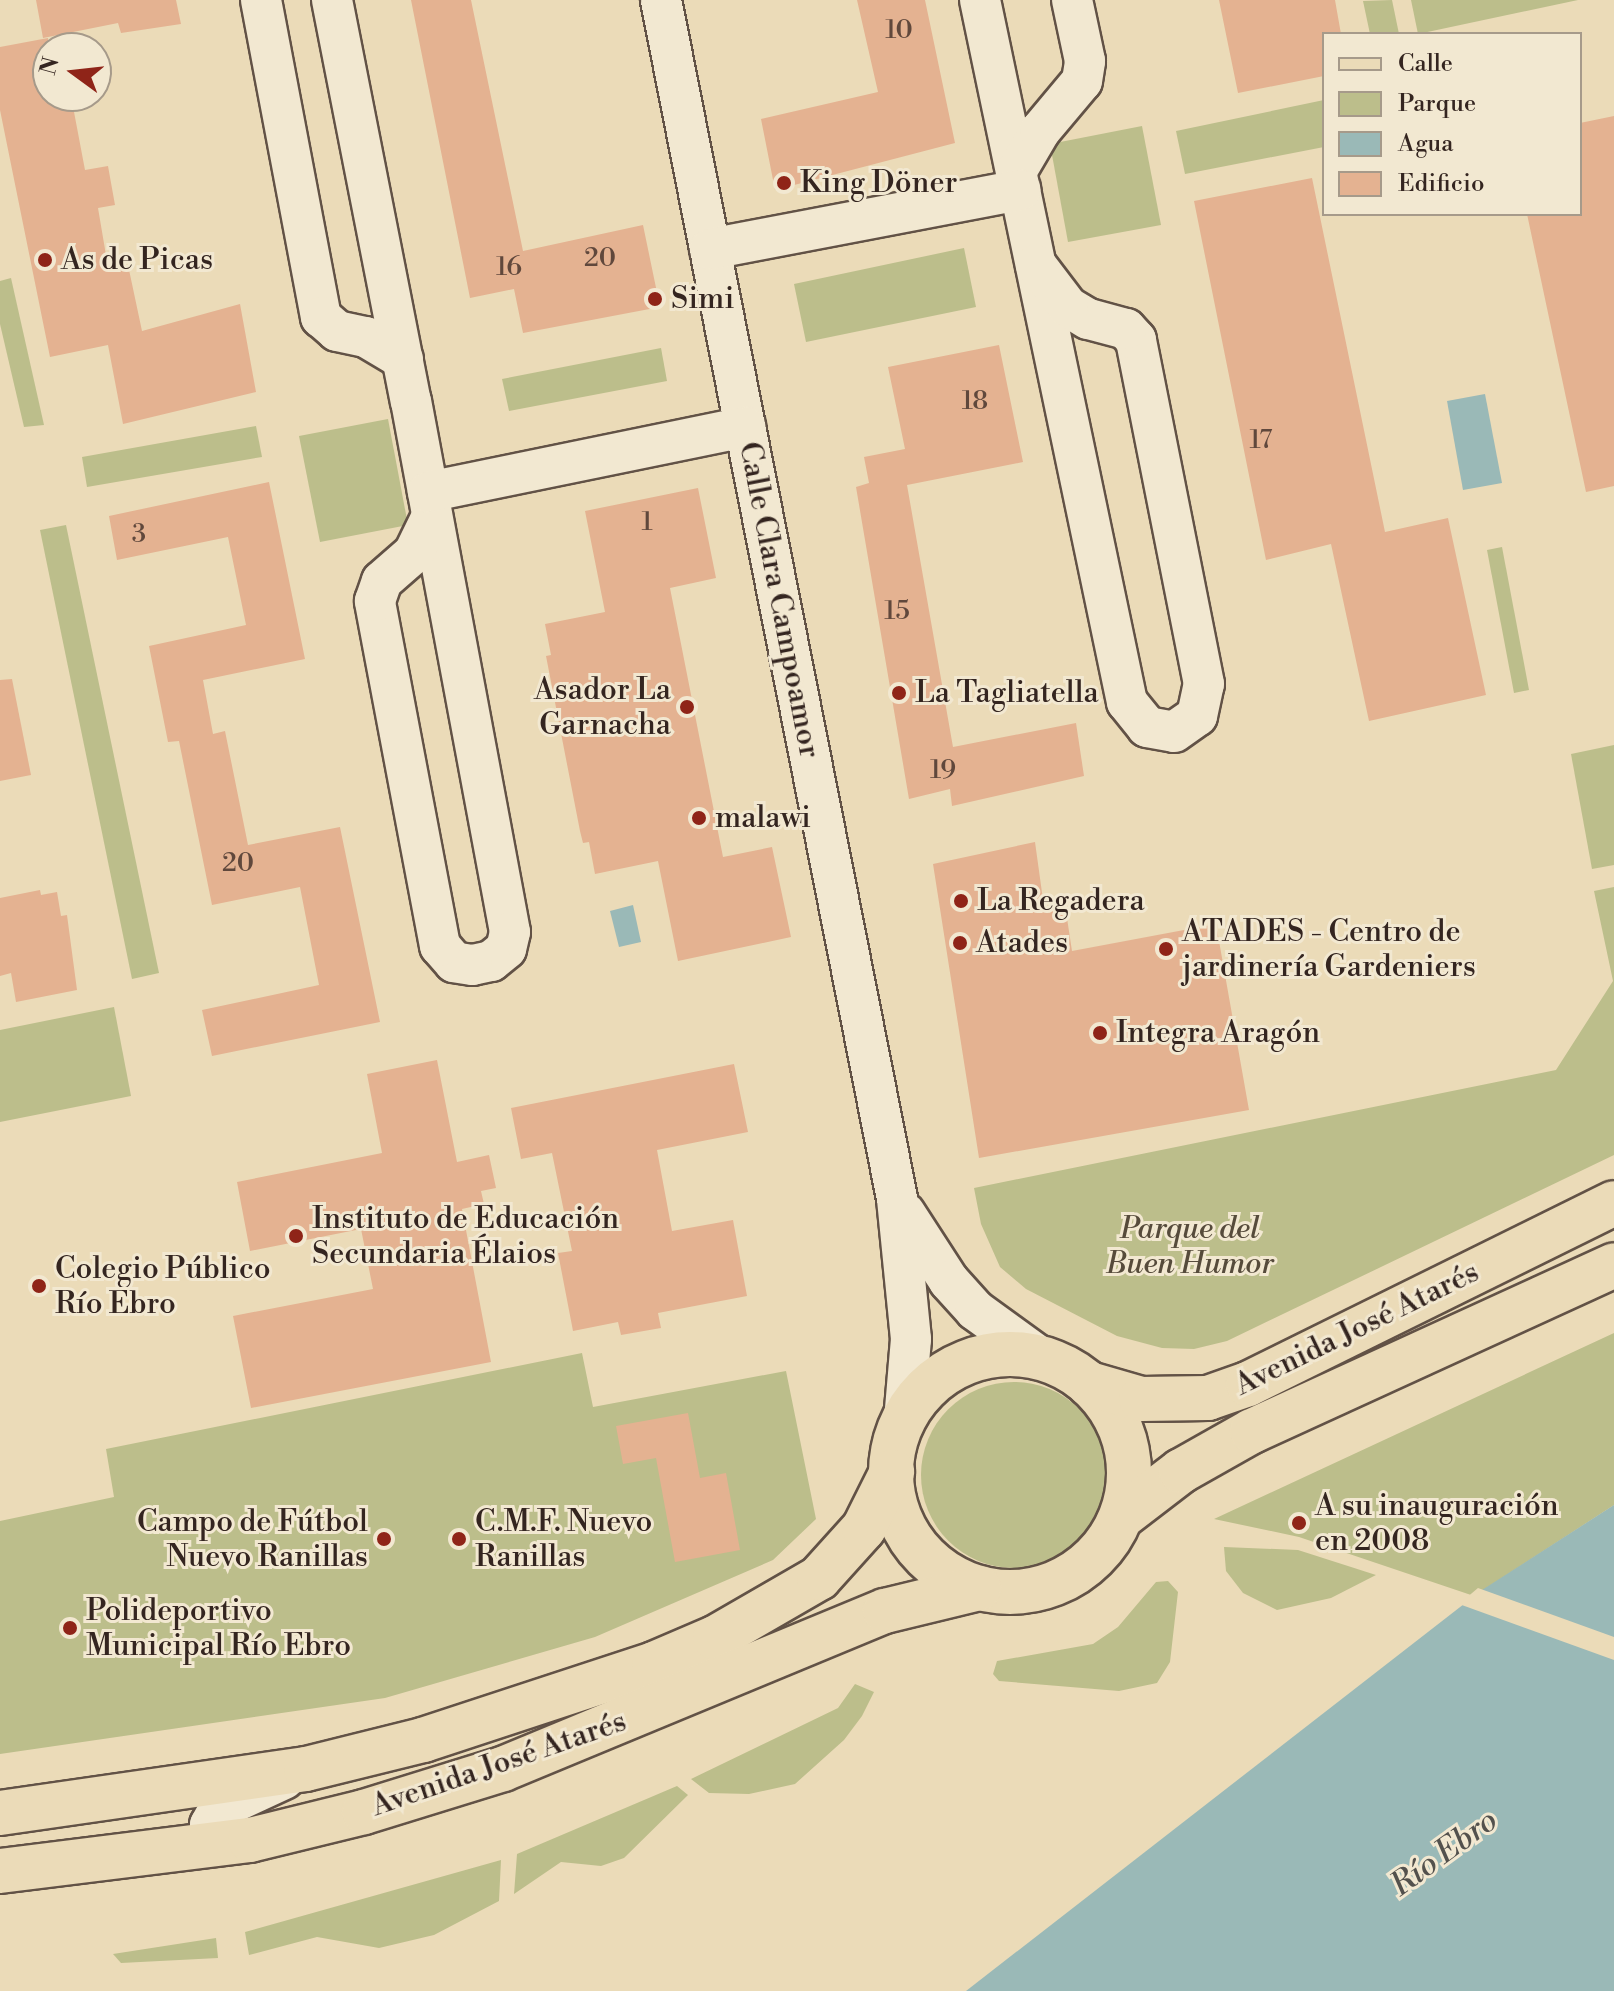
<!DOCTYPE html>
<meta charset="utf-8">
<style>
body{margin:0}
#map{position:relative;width:1614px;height:1991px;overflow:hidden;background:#ebdbb8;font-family:"Libre Bodoni",serif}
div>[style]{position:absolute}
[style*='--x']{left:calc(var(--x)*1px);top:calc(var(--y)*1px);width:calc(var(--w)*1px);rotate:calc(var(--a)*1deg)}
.green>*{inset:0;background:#bcbe8b}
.round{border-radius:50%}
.water>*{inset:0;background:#9ab9b7}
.pier>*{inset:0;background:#ebdbb8}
.building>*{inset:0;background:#e4b291}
.roads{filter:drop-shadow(2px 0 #625246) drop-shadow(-2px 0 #625246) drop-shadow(0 2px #625246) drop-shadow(0 -2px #625246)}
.minor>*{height:40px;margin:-20px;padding:0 20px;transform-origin:20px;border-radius:20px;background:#f2e8d1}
.major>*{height:44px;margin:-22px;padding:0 22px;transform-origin:22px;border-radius:22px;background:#ebdbb8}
.major>.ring{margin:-22px;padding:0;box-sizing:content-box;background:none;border:44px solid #ebdbb8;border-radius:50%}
.dots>*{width:22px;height:22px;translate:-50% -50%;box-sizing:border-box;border:4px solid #f2e8d1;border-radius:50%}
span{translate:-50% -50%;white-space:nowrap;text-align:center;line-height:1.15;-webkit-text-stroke:6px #f2e8d1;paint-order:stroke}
.number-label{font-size:26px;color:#60483c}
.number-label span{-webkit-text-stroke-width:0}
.poi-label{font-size:30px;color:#342520}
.left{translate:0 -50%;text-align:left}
.right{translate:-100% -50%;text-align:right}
.street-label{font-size:30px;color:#342520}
.park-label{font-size:30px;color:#564b3b;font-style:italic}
.water-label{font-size:32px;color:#53514d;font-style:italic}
.legend{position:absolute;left:1322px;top:32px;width:260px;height:184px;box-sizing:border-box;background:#f2e8d1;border:2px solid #a69a8a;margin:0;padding:10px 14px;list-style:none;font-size:24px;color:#342520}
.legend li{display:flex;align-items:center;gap:16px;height:40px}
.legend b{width:40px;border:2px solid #a69a8a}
.north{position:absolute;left:32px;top:32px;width:80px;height:80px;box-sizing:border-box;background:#f2e8d1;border:2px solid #a69a8a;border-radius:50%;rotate:285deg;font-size:22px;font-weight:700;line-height:32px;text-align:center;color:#342520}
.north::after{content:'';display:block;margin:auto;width:28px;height:36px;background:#8f2418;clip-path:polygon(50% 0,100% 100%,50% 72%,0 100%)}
</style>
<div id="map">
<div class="green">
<i style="clip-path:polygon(1392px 0,1399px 34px,1370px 34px,1363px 1px)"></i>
<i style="clip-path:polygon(1411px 0,1578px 0,1418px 34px)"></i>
<i style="clip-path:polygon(1324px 100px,1324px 147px,1185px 174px,1176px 131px)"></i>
<i style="clip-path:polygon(1142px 126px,1161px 225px,1068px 242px,1050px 144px)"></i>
<i style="clip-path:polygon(964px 248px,976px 307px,806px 342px,794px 284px)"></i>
<i style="clip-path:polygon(11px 278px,44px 425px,24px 427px,0 324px,0 281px)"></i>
<i style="clip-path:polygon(661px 348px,667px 381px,509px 411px,502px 379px)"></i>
<i style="clip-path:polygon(388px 419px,408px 525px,320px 542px,299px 436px)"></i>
<i style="clip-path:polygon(256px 426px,262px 457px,87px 487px,82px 457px)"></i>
<i style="clip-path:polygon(66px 525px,159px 973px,132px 979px,40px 530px)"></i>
<i style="clip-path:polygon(1502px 547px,1529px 690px,1514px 693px,1487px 550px)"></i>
<i style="clip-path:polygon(1614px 745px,1614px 865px,1592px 869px,1571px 754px)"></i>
<i style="clip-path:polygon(1614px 887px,1614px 1155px,1227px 1341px,1194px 1349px,1162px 1348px,1117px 1336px,1026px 1289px,1000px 1267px,981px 1224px,974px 1188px,1556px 1070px,1613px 981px,1594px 891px)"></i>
<i style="clip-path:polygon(114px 1007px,131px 1096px,0 1122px,0 1030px)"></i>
<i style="clip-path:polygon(1614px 1333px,1614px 1505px,1474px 1596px,1299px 1537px,1214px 1519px)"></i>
<i style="clip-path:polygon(582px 1353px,593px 1407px,786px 1371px,816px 1519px,773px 1560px,595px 1637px,385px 1698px,0 1754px,0 1521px,114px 1497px,106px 1449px)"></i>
<i class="round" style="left:921px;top:1382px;width:186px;height:186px"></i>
<i style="clip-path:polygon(1224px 1547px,1298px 1550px,1376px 1575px,1331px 1598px,1277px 1610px,1243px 1593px,1226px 1571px)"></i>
<i style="clip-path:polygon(1168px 1581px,1178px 1592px,1170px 1662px,1157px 1683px,1119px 1691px,999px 1681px,993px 1674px,997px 1661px,1093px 1644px,1118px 1627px,1156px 1582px)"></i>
<i style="clip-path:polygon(855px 1684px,874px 1692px,862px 1716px,844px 1740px,795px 1784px,749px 1794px,709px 1793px,691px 1779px,838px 1708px)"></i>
<i style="clip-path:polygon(677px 1786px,688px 1795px,624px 1858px,601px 1866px,561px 1862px,514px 1894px,517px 1854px)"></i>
<i style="clip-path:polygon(501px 1860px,499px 1901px,434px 1935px,379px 1948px,317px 1937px,249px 1955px,245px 1932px)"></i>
<i style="clip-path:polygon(216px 1938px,218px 1958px,121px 1963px,113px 1954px)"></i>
</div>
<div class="water">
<i style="clip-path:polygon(1485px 394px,1502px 483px,1463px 490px,1447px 401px)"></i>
<i style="clip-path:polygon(633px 905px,641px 942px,619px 947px,610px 911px)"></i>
<i style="clip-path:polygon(1614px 1505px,1614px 1991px,966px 1991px,1482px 1590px)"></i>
</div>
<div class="pier">
<i style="clip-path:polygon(1478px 1588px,1614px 1637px,1614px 1660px,1459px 1604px)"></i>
</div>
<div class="building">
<i style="clip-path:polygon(36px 0,176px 0,181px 24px,121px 33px,118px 23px,43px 38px)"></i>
<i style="clip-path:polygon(411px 0,471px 0,523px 251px,643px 225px,660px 307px,523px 333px,514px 289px,470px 298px)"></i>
<i style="clip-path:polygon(857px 0,925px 0,955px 143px,775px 190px,761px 119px,878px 92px)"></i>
<i style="clip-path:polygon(1219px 0,1335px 0,1341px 34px,1324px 34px,1324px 76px,1238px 93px)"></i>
<i style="clip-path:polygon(48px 38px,48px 96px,71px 96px,85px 170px,108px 166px,115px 205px,98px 208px,107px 261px,111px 269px,128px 265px,142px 331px,240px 304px,256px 392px,123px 424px,108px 345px,50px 357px,0 110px,0 47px)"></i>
<i style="clip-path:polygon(1614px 116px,1614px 486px,1586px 492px,1527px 214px,1580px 214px,1580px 123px)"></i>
<i style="clip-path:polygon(1312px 178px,1385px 532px,1448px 518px,1486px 695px,1369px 721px,1331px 544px,1266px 560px,1194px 201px)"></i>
<i style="clip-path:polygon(999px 345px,1023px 462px,907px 485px,953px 747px,1076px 723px,1084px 776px,952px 806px,950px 789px,909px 799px,856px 487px,869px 483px,864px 457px,905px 449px,888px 367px)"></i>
<i style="clip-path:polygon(269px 482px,305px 659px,203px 680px,213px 734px,225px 731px,248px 845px,340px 827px,380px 1022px,212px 1056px,202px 1010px,319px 985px,300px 887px,212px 905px,179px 741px,168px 742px,149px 646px,246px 625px,228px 537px,117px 560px,109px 516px)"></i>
<i style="clip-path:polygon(698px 488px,716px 578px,670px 588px,723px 857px,772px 847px,791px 937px,678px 961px,658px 861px,595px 874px,589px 842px,583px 843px,580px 831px,546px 656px,551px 655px,545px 624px,605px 612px,585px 511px)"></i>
<i style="clip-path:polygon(12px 679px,31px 775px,0 781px,0 680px)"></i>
<i style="clip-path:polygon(1035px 842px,1044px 907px,1065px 905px,1072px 951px,1216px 924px,1249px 1110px,979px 1158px,933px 864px)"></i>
<i style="clip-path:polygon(40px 890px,41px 895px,57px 892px,61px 916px,67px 915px,77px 990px,16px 1002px,11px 973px,0 976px,0 898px)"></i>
<i style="clip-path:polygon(437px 1060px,457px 1162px,489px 1155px,496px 1188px,481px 1191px,484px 1204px,462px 1209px,491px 1362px,251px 1408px,233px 1316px,373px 1289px,361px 1229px,250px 1251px,237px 1182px,382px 1153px,367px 1074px)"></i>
<i style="clip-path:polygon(734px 1064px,748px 1132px,657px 1150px,672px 1231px,733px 1220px,747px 1296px,658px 1313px,661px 1328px,621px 1335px,618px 1322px,573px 1331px,558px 1253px,572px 1251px,552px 1153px,521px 1159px,511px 1108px)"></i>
<i style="clip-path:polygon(688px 1413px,700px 1478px,726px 1473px,740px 1550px,675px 1562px,656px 1458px,623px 1464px,616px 1426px)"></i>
</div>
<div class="roads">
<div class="minor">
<i style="--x:261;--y:0;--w:323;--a:79.3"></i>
<i style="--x:321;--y:317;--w:21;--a:41"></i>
<i style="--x:337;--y:331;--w:30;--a:12"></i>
<i style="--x:366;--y:337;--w:43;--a:30.7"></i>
<i style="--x:332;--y:0;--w:409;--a:78.9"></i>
<i style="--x:411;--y:401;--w:540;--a:79.44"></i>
<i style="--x:510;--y:932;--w:17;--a:103"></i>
<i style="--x:506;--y:949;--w:19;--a:141"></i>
<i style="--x:491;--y:961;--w:19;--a:168"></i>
<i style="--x:472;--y:965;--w:18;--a:-171"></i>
<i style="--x:454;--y:962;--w:21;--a:-131"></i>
<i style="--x:440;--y:946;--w:351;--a:-100.7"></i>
<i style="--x:375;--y:601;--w:21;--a:-71"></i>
<i style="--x:382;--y:581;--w:43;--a:-41.2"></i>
<i style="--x:414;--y:553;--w:41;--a:-64.1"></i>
<i style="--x:661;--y:0;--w:1222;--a:78.86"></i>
<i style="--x:897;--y:1199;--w:141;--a:84.3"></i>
<i style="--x:911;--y:1339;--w:82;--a:94.9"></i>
<i style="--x:980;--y:0;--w:176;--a:78.2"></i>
<i style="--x:1016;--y:172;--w:18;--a:77"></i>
<i style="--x:1020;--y:190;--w:523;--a:78.2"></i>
<i style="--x:1127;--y:702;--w:32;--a:51"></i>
<i style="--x:1147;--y:727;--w:27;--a:10"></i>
<i style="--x:1174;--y:732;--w:28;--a:-35"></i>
<i style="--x:1197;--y:716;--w:33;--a:-78"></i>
<i style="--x:1204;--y:684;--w:351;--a:-101.2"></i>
<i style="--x:1136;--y:340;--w:15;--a:-132"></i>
<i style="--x:1126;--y:329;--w:39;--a:-165"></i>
<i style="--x:1088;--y:319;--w:23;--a:-149"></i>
<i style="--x:1068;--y:307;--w:53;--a:-127.3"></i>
<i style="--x:1016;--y:172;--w:48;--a:-59.7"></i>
<i style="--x:1040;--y:131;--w:65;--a:-50"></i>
<i style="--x:1082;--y:81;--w:20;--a:-81"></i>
<i style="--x:1085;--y:61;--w:62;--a:-102"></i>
<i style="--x:710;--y:249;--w:316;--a:-10.8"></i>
<i style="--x:428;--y:492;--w:324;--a:-11.6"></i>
<i style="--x:905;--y:1213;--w:81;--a:57.1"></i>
<i style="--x:949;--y:1281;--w:39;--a:48"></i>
<i style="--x:975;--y:1310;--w:80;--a:35.9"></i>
<i style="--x:210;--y:1846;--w:21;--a:-90"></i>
<i style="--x:210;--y:1825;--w:18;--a:-61"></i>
<i style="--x:219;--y:1809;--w:72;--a:-24.8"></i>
</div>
<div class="major">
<i class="ring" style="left:891px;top:1354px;width:194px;height:194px"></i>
<i style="--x:1089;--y:1384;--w:54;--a:16.1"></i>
<i style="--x:1141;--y:1399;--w:67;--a:-0.9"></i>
<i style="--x:1208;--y:1398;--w:42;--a:-19.3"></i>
<i style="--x:1248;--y:1384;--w:408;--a:-26.3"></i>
<i style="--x:1121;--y:1517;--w:76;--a:-37.5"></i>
<i style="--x:1181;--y:1471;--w:81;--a:-29.4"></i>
<i style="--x:1252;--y:1431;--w:398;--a:-24.6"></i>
<i style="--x:0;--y:1813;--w:309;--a:-8.2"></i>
<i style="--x:306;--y:1769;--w:121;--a:-13.9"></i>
<i style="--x:423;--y:1740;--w:243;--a:-18.2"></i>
<i style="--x:654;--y:1664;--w:66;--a:-23.1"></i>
<i style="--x:715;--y:1638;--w:120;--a:-30"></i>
<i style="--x:819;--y:1578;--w:67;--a:-48"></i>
<i style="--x:864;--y:1528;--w:63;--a:-63.4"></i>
<i style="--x:0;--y:1871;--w:252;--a:-7.1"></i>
<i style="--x:250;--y:1840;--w:117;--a:-13.8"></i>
<i style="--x:364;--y:1812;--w:145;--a:-17.2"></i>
<i style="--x:503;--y:1769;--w:413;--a:-22.5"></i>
<i style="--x:885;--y:1611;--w:97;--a:-13.7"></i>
</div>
</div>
<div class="dots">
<i style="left:784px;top:183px;background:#8f2418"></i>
<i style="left:45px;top:260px;background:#8f2418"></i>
<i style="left:655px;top:299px;background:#8f2418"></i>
<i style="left:899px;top:693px;background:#8f2418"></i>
<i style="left:687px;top:707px;background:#8f2418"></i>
<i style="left:699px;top:818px;background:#8f2418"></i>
<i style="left:961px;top:901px;background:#8f2418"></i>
<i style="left:960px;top:943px;background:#8f2418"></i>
<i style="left:1166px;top:949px;background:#8f2418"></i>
<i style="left:1100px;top:1033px;background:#8f2418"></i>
<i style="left:296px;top:1236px;background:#8f2418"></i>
<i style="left:39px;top:1286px;background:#8f2418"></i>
<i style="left:1299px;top:1523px;background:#8f2418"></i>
<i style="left:384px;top:1539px;background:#8f2418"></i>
<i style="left:459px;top:1539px;background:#8f2418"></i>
<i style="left:70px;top:1628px;background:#8f2418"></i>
</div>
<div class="number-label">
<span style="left:899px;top:31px">10</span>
<span style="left:600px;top:259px">20</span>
<span style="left:509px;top:268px">16</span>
<span style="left:975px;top:402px">18</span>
<span style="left:1261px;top:441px">17</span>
<span style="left:647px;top:523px">1</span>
<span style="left:139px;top:535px">3</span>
<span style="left:897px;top:612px">15</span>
<span style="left:943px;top:771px">19</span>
<span style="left:238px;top:864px">20</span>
</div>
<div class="poi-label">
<span class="left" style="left:800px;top:183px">King Döner</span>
<span class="left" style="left:61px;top:260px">As de Picas</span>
<span class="left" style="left:671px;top:299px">Simi</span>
<span class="right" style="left:671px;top:707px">Asador La<br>Garnacha</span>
<span class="left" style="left:915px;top:693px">La Tagliatella</span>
<span class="left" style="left:715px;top:818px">malawi</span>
<span class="left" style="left:977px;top:901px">La Regadera</span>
<span class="left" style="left:1182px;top:949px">ATADES - Centro de<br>jardinería Gardeniers</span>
<span class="left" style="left:976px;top:943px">Atades</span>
<span class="left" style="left:1116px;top:1033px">Integra Aragón</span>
<span class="left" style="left:312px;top:1236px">Instituto de Educación<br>Secundaria Élaios</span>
<span class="left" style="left:55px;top:1286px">Colegio Público<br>Río Ebro</span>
<span class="left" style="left:1315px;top:1523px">A su inauguración<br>en 2008</span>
<span class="right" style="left:368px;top:1539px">Campo de Fútbol<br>Nuevo Ranillas</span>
<span class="left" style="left:475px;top:1539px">C.M.F. Nuevo<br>Ranillas</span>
<span class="left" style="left:86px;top:1628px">Polideportivo<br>Municipal Río Ebro</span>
</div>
<div class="street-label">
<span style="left:779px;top:600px;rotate:79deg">Calle Clara Campoamor</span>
<span style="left:1357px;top:1329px;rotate:-26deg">Avenida José Atarés</span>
<span style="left:499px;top:1764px;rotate:-19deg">Avenida José Atarés</span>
</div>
<div class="park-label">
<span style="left:1190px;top:1246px">Parque del<br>Buen Humor</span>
</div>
<div class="water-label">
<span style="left:1444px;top:1853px;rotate:-36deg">Río Ebro</span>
</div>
<ul class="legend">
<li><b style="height:10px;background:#ebdbb8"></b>Calle</li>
<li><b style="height:22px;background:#bcbe8b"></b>Parque</li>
<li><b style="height:22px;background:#9ab9b7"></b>Agua</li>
<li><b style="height:22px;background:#e4b291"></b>Edificio</li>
</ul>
<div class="north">N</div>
</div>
